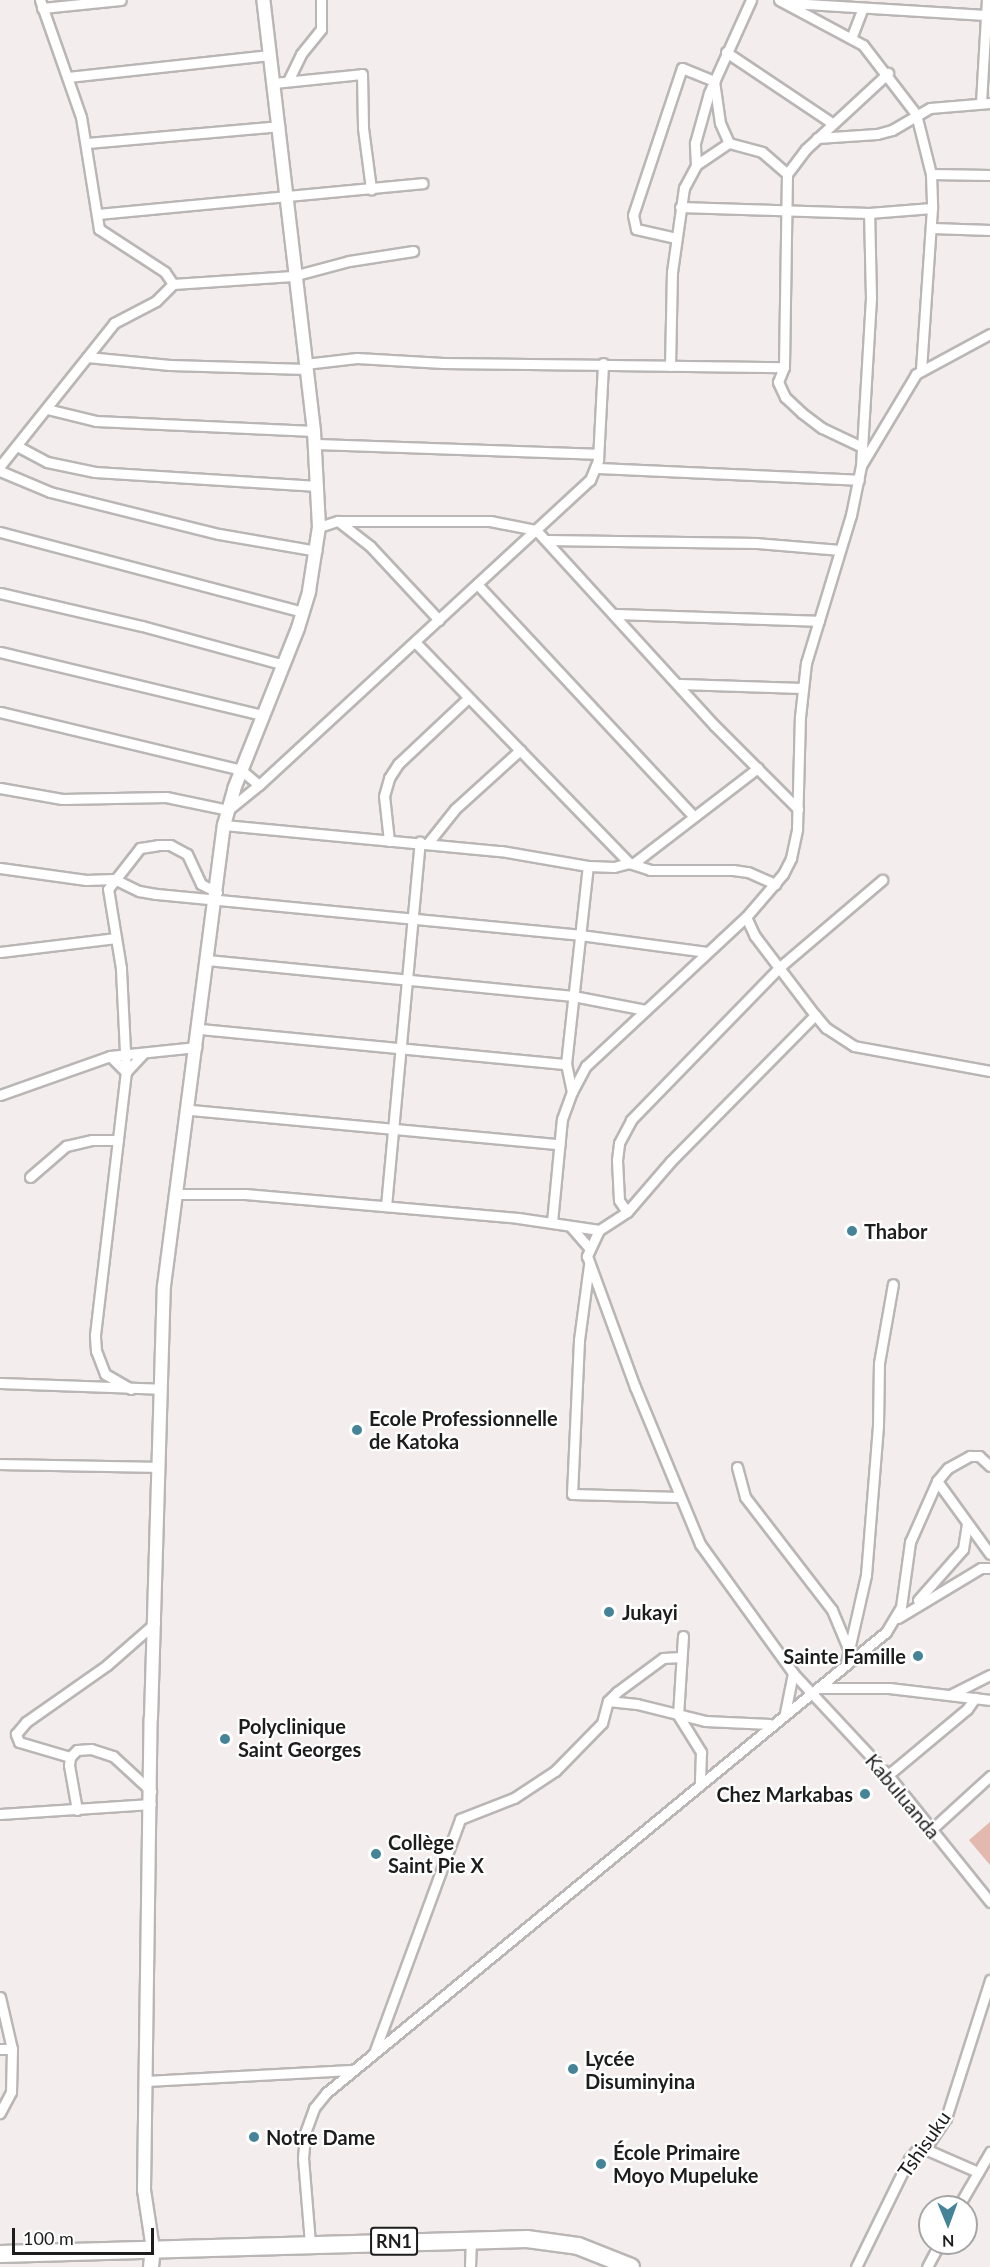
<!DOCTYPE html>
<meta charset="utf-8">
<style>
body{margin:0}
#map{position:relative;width:990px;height:2267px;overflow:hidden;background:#f3eeed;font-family:Lato,sans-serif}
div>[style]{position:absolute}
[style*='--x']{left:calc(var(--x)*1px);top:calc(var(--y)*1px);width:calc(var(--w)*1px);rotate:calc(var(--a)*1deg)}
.green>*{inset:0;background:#e2b8af}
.roads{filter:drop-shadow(2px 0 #bab6b5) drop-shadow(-2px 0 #bab6b5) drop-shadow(0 2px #bab6b5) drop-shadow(0 -2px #bab6b5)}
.street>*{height:9px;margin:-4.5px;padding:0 4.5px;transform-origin:4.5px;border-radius:4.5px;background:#fff}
.secondary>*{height:12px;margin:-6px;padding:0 6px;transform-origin:6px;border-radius:6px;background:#fff}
.primary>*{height:14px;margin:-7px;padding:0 7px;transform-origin:7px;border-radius:7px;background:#fff}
.highway>*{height:16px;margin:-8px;padding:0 8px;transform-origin:8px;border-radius:8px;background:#fff}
.dots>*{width:16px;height:16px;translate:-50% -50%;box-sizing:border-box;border:3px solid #fff;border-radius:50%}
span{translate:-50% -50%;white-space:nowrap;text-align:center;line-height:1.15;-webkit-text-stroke:4.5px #fff;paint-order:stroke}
.shield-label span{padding:2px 4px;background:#fff;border:2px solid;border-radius:4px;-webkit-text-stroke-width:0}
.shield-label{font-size:18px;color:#1e1d1d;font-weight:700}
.poi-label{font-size:20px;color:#1e1d1d;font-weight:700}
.left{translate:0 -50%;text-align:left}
.right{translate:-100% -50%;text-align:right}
.street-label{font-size:20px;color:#1e1d1d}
.north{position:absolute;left:918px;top:2195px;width:60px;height:60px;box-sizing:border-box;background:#fff;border:2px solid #a5a5a5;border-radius:50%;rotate:179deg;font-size:16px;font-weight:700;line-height:24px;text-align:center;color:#1e1d1d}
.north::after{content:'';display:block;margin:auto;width:21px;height:27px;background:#458498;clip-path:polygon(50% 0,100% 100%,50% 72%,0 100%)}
.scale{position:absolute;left:12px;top:2228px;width:142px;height:27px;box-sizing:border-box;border:3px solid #1e1d1d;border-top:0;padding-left:8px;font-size:18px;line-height:21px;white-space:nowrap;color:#1e1d1d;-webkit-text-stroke:4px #fff;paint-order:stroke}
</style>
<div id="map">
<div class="green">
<i style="clip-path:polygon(990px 1822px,990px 1865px,969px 1840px)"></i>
</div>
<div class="roads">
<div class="street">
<i style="--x:779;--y:0;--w:95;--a:28.2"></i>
<i style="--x:863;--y:45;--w:87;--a:52.5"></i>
<i style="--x:916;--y:114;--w:62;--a:76"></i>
<i style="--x:931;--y:174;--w:34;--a:88"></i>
<i style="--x:932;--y:208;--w:161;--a:93.9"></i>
<i style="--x:790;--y:3;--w:196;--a:3.5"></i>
<i style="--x:42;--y:8;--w:79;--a:-5.8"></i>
<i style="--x:852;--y:36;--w:30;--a:-69"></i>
<i style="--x:726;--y:52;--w:128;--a:33.8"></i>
<i style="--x:68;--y:77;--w:203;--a:-6.2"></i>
<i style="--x:288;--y:81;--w:30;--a:-64"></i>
<i style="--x:301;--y:54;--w:32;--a:-51"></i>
<i style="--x:321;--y:29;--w:29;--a:-90"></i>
<i style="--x:274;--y:83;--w:88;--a:-5.8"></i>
<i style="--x:362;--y:74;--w:54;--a:88.9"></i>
<i style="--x:363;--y:128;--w:62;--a:82.5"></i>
<i style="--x:981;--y:103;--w:103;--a:-86.7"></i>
<i style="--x:817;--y:138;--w:60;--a:-3.8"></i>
<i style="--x:877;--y:134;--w:16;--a:-15"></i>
<i style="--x:892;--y:130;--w:44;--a:-30.1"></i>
<i style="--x:930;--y:108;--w:60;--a:-4.8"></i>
<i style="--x:86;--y:143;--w:194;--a:-5"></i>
<i style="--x:696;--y:165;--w:40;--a:-34"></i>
<i style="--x:729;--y:143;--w:34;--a:15"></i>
<i style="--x:762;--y:152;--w:33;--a:41"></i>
<i style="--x:787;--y:174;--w:193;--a:90.9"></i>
<i style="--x:784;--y:367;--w:16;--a:112"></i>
<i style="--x:778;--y:382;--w:17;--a:65"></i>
<i style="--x:785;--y:397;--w:23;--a:43"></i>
<i style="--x:802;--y:413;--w:25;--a:37"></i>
<i style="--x:822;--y:428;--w:42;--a:25.3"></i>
<i style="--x:787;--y:174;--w:31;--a:-53"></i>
<i style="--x:806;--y:149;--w:112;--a:-42.8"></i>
<i style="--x:931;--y:174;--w:59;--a:1"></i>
<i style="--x:680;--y:207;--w:189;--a:1.8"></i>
<i style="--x:869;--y:213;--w:63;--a:-4.5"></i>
<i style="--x:97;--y:214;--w:327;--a:-5.4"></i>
<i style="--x:932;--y:228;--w:58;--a:2"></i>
<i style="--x:676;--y:238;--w:41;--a:-167.3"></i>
<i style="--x:636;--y:229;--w:14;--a:-102"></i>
<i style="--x:633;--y:215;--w:155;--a:-71.6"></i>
<i style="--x:682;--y:68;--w:35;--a:22"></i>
<i style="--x:714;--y:81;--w:42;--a:81.9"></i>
<i style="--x:720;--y:123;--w:22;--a:66"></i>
<i style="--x:173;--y:284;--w:120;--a:-3.8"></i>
<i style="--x:293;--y:276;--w:58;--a:-15"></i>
<i style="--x:349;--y:261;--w:65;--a:-8.9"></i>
<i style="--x:87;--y:357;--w:83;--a:5.5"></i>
<i style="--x:170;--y:365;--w:136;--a:1.7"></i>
<i style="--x:305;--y:364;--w:52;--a:-6.6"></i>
<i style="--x:357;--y:358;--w:86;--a:3.3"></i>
<i style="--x:443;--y:363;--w:341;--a:0.7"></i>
<i style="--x:670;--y:366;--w:94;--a:-88.8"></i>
<i style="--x:672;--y:272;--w:85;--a:-81.9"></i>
<i style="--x:684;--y:188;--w:26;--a:-62"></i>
<i style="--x:696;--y:165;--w:22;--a:-93"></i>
<i style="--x:695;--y:143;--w:52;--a:-74.4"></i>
<i style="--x:709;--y:93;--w:102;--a:-65.7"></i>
<i style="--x:47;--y:409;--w:50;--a:13.8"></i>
<i style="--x:96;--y:421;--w:218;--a:2.6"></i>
<i style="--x:314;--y:444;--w:284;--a:2"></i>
<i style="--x:17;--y:446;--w:34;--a:28"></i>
<i style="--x:47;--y:462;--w:49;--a:11.8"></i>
<i style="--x:95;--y:472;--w:223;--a:3.6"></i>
<i style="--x:862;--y:464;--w:105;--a:-59"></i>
<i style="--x:916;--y:374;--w:84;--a:-28.4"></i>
<i style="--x:0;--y:466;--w:183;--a:-51.4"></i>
<i style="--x:114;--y:323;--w:47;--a:-27.6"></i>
<i style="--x:156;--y:301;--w:24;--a:-45"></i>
<i style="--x:173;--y:284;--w:14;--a:-124"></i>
<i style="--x:165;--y:272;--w:79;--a:-146.9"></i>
<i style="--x:99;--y:229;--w:113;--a:-99.1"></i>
<i style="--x:81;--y:117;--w:124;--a:-109.3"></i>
<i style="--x:597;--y:468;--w:262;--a:2.6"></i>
<i style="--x:0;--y:471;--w:54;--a:22.8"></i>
<i style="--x:50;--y:492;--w:174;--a:14"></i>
<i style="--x:219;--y:534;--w:99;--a:9.8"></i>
<i style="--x:338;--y:521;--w:41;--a:38"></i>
<i style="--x:370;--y:546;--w:101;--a:47"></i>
<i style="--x:319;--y:527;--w:20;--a:-18"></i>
<i style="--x:338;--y:521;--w:152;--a:0"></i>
<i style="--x:490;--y:521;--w:47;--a:11.1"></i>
<i style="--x:536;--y:530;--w:264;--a:47.6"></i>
<i style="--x:714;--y:725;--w:119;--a:45"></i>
<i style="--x:0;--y:532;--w:312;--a:14.8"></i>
<i style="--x:546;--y:540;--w:210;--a:0.8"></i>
<i style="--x:756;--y:543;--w:83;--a:4.8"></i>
<i style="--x:477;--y:584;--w:317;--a:47"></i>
<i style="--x:0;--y:593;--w:146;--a:13.1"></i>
<i style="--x:142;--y:626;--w:144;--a:15.3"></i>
<i style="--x:613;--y:614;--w:206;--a:1.9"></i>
<i style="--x:415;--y:642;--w:308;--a:45.9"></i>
<i style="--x:0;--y:652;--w:269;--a:13.5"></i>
<i style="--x:680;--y:684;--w:122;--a:1.9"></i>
<i style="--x:0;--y:712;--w:248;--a:13.5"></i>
<i style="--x:241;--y:770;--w:23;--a:40"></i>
<i style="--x:0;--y:788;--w:63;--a:10.1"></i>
<i style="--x:62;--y:799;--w:104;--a:-1.1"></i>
<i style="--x:166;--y:797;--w:63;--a:11.8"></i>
<i style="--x:228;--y:810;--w:40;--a:-39"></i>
<i style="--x:259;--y:785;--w:450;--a:-42.7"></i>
<i style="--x:590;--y:480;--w:22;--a:-68"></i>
<i style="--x:598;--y:460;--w:97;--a:-87"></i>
<i style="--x:224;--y:825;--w:278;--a:5.4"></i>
<i style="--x:501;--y:851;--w:88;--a:9.8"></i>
<i style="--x:588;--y:866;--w:26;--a:2"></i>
<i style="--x:614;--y:867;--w:16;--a:-15"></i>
<i style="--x:629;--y:863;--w:22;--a:18"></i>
<i style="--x:650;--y:870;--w:83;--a:0"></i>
<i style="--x:733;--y:870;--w:15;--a:8"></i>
<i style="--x:748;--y:872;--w:30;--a:24"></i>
<i style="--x:389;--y:841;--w:45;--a:-96.3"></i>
<i style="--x:384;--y:796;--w:19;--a:-74"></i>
<i style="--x:389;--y:778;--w:17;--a:-57"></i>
<i style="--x:398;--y:764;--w:96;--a:-43.3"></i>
<i style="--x:428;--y:843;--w:43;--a:-51.5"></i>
<i style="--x:455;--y:809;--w:88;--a:-42.2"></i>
<i style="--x:634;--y:863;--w:156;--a:-37.5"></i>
<i style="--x:0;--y:868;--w:87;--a:7.9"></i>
<i style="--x:86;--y:880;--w:28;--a:-2"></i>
<i style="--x:114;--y:879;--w:28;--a:26"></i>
<i style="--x:139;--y:891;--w:17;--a:10"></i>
<i style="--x:156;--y:894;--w:426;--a:5.5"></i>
<i style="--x:580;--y:935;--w:128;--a:7.6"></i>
<i style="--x:746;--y:917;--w:21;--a:65"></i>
<i style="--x:755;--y:936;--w:99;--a:52.8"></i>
<i style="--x:0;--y:952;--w:117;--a:-6.9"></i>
<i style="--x:207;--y:960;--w:368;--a:5.6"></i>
<i style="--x:573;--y:996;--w:74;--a:10.9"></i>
<i style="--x:200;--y:1029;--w:368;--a:5.5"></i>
<i style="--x:110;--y:1056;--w:23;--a:45"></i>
<i style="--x:126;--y:1072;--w:26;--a:-47"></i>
<i style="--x:990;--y:1071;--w:138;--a:-169.6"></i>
<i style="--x:854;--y:1046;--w:33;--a:-147"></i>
<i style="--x:826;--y:1028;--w:17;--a:-130"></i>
<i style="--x:815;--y:1015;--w:205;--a:134.6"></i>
<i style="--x:671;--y:1161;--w:67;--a:130.8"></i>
<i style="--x:627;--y:1212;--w:33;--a:147"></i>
<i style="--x:599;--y:1230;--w:29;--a:115"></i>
<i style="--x:587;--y:1256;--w:140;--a:69.9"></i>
<i style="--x:635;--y:1387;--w:170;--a:67.5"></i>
<i style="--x:700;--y:1544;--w:159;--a:54.2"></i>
<i style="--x:793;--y:1673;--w:139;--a:47"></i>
<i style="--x:888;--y:1775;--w:163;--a:51.2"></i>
<i style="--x:572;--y:1092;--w:30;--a:-62"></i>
<i style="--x:586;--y:1066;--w:219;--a:-43"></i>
<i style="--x:746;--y:917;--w:57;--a:-49.3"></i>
<i style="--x:783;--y:874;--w:18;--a:-63"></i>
<i style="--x:791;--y:858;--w:30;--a:-78"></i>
<i style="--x:797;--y:829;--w:112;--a:-88.5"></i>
<i style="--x:800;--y:717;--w:54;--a:-83.7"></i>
<i style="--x:806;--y:663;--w:155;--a:-73.1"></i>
<i style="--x:851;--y:515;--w:50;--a:-78.5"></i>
<i style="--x:861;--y:466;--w:168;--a:-86.6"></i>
<i style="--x:871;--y:298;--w:85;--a:-91.3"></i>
<i style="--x:0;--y:1095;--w:117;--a:-19.5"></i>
<i style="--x:110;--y:1056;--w:87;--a:-5.9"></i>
<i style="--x:190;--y:1110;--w:371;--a:5.3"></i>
<i style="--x:30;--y:1177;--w:48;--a:-40.7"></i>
<i style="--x:66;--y:1146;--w:27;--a:-13"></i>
<i style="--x:92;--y:1140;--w:26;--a:0"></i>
<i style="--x:178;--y:1194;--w:67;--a:0"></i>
<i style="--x:245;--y:1194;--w:274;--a:5"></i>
<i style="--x:518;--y:1218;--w:82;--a:8.4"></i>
<i style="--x:386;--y:1206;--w:366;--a:-84.7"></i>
<i style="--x:627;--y:1212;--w:14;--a:-124"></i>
<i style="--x:619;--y:1200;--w:40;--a:-92.9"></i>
<i style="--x:617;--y:1160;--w:17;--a:-83"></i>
<i style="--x:619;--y:1143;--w:26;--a:-62"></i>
<i style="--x:631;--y:1120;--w:215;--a:-45.8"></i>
<i style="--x:781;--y:966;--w:133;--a:-40.4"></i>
<i style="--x:552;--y:1222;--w:103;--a:-84.5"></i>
<i style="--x:562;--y:1119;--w:29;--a:-70"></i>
<i style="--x:572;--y:1092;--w:29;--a:-102"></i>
<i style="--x:566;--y:1064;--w:199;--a:-83.7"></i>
<i style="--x:571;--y:1227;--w:29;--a:49"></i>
<i style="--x:589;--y:1265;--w:76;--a:97.6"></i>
<i style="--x:579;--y:1340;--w:154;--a:92.6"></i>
<i style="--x:572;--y:1494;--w:107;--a:1.6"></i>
<i style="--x:0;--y:1383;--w:160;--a:2.1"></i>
<i style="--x:131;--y:1389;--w:30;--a:-150"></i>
<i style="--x:105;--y:1374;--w:25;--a:-111"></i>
<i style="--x:96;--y:1351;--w:16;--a:-94"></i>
<i style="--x:95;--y:1335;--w:265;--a:-83.3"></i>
<i style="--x:126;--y:1072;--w:104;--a:-92.8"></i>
<i style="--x:121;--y:968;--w:80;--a:-99.3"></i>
<i style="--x:108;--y:889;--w:52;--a:-52"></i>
<i style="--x:140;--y:848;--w:18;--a:-9"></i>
<i style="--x:158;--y:845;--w:12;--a:0"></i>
<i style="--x:170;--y:845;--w:19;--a:28"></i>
<i style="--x:187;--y:854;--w:33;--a:65"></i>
<i style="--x:201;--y:884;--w:18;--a:27"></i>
<i style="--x:0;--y:1464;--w:158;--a:1.1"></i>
<i style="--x:737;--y:1467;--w:31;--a:75"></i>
<i style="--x:745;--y:1497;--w:143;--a:52.4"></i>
<i style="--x:832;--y:1610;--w:47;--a:67.3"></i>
<i style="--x:937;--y:1481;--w:90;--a:54"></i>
<i style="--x:918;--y:1600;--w:68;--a:-48.6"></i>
<i style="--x:963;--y:1549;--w:26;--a:-81"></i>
<i style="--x:898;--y:1618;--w:97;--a:-31.1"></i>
<i style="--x:981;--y:1568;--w:9;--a:0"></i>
<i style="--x:683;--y:1636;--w:79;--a:93.6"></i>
<i style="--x:678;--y:1715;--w:44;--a:58.1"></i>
<i style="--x:701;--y:1752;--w:32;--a:92"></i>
<i style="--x:846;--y:1663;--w:90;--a:-77.2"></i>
<i style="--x:866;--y:1575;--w:149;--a:-85.4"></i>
<i style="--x:878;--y:1426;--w:63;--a:-89.1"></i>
<i style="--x:879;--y:1363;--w:80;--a:-80"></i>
<i style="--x:818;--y:1688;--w:71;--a:0"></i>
<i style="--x:889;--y:1688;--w:102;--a:6.8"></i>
<i style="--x:950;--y:1695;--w:45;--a:-26.6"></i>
<i style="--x:608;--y:1701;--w:29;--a:6"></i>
<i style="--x:637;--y:1704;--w:70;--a:14"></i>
<i style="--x:705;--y:1721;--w:65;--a:2.6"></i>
<i style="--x:785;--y:1713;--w:41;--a:-78.7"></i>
<i style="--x:70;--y:1757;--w:53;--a:-163.6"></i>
<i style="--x:19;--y:1742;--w:9;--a:-111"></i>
<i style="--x:16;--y:1734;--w:16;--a:-50"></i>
<i style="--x:26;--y:1722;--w:99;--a:-35.1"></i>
<i style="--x:107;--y:1665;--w:64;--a:-41.2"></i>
<i style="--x:888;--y:1775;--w:103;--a:-39.9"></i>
<i style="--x:967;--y:1709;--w:14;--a:-54"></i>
<i style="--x:77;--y:1810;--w:46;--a:-100.1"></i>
<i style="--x:69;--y:1765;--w:8;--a:-83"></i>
<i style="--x:70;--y:1757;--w:10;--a:-45"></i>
<i style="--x:77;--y:1750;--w:14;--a:-4"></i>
<i style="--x:91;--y:1749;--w:23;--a:18"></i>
<i style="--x:113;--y:1756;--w:52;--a:42.6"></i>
<i style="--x:0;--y:1814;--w:151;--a:-3.8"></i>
<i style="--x:932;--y:1829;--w:79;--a:-42.4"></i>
<i style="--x:0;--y:1997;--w:53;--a:77"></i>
<i style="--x:12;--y:2049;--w:43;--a:91.3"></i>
<i style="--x:11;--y:2092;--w:24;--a:118"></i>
<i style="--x:0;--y:2049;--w:12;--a:0"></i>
<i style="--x:374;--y:2053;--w:249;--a:-69.8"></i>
<i style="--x:460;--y:1819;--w:58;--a:-21.3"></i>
<i style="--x:514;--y:1798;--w:49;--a:-33.4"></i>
<i style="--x:555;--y:1771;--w:67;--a:-45.6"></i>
<i style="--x:602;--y:1723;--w:23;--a:-75"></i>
<i style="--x:608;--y:1701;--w:13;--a:-45"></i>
<i style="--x:617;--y:1692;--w:57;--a:-36.5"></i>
<i style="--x:663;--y:1658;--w:18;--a:-3"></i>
<i style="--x:146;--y:2081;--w:205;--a:-3.1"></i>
<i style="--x:925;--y:2149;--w:58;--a:23.5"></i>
<i style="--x:958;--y:2207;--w:64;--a:-59.8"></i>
<i style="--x:310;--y:2243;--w:85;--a:-94.7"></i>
<i style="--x:303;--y:2158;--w:25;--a:-85"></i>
<i style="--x:305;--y:2133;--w:27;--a:-70"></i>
<i style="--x:314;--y:2108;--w:19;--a:-51"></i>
<i style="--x:326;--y:2093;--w:725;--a:-39.46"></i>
<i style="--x:886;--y:1632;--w:29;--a:-59"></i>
<i style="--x:901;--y:1607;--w:66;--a:-82.1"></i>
<i style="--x:910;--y:1542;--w:67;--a:-66.1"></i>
<i style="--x:937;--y:1481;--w:17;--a:-50"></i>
<i style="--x:948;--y:1468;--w:25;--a:-29"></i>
<i style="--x:970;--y:1456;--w:9;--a:0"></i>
<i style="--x:979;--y:1456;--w:15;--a:42"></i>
<i style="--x:470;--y:2267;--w:29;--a:-88"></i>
<i style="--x:856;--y:2267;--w:120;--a:-63.9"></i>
<i style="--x:909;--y:2159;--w:11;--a:-49"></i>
<i style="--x:916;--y:2151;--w:9;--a:-13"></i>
<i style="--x:925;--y:2149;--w:37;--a:-56"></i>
<i style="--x:946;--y:2118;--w:145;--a:-72.3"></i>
<i style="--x:927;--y:2267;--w:27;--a:-62"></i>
</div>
<div class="secondary">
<i style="--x:153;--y:2249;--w:60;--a:-98.7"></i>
<i style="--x:144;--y:2190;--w:472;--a:-89.2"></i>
<i style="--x:151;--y:1718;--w:432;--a:-88.3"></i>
<i style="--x:164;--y:1286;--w:465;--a:-82.6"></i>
<i style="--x:224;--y:825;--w:37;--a:-74"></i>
<i style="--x:234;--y:789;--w:173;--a:-68.3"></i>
<i style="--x:298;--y:628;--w:39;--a:-73"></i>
<i style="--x:309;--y:591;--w:65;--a:-81.1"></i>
<i style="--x:319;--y:527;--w:96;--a:-93"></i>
<i style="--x:314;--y:431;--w:434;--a:-96.7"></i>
</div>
<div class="primary">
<i style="--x:151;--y:2267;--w:18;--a:-84"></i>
</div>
<div class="highway">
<i style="--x:0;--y:2254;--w:527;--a:-1.63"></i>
<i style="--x:527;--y:2239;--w:51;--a:7.8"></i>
<i style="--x:578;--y:2246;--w:57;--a:21.6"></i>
</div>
</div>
<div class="dots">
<i style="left:852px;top:1231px;background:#458498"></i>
<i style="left:357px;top:1430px;background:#458498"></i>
<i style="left:609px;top:1612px;background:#458498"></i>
<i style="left:918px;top:1656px;background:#458498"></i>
<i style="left:225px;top:1739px;background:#458498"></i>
<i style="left:865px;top:1794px;background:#458498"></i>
<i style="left:376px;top:1854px;background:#458498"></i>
<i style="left:573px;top:2069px;background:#458498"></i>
<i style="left:254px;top:2137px;background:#458498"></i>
<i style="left:601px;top:2164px;background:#458498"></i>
</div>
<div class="shield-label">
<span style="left:394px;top:2241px">RN1</span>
</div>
<div class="poi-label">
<span class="left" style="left:864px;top:1231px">Thabor</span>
<span class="left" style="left:369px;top:1430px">Ecole Professionnelle<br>de Katoka</span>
<span class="left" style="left:622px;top:1612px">Jukayi</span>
<span class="right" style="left:906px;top:1656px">Sainte Famille</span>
<span class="left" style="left:238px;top:1738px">Polyclinique<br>Saint Georges</span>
<span class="right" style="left:853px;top:1794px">Chez Markabas</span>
<span class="left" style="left:388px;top:1854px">Collège<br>Saint Pie X</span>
<span class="left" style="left:585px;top:2070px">Lycée<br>Disuminyina</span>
<span class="left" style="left:266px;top:2137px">Notre Dame</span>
<span class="left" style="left:613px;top:2164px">École Primaire<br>Moyo Mupeluke</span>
</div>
<div class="street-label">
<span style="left:903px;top:1796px;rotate:50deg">Kabuluanda</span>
<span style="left:924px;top:2144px;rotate:-55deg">Tshisuku</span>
</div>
<div class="north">N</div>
<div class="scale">100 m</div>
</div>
